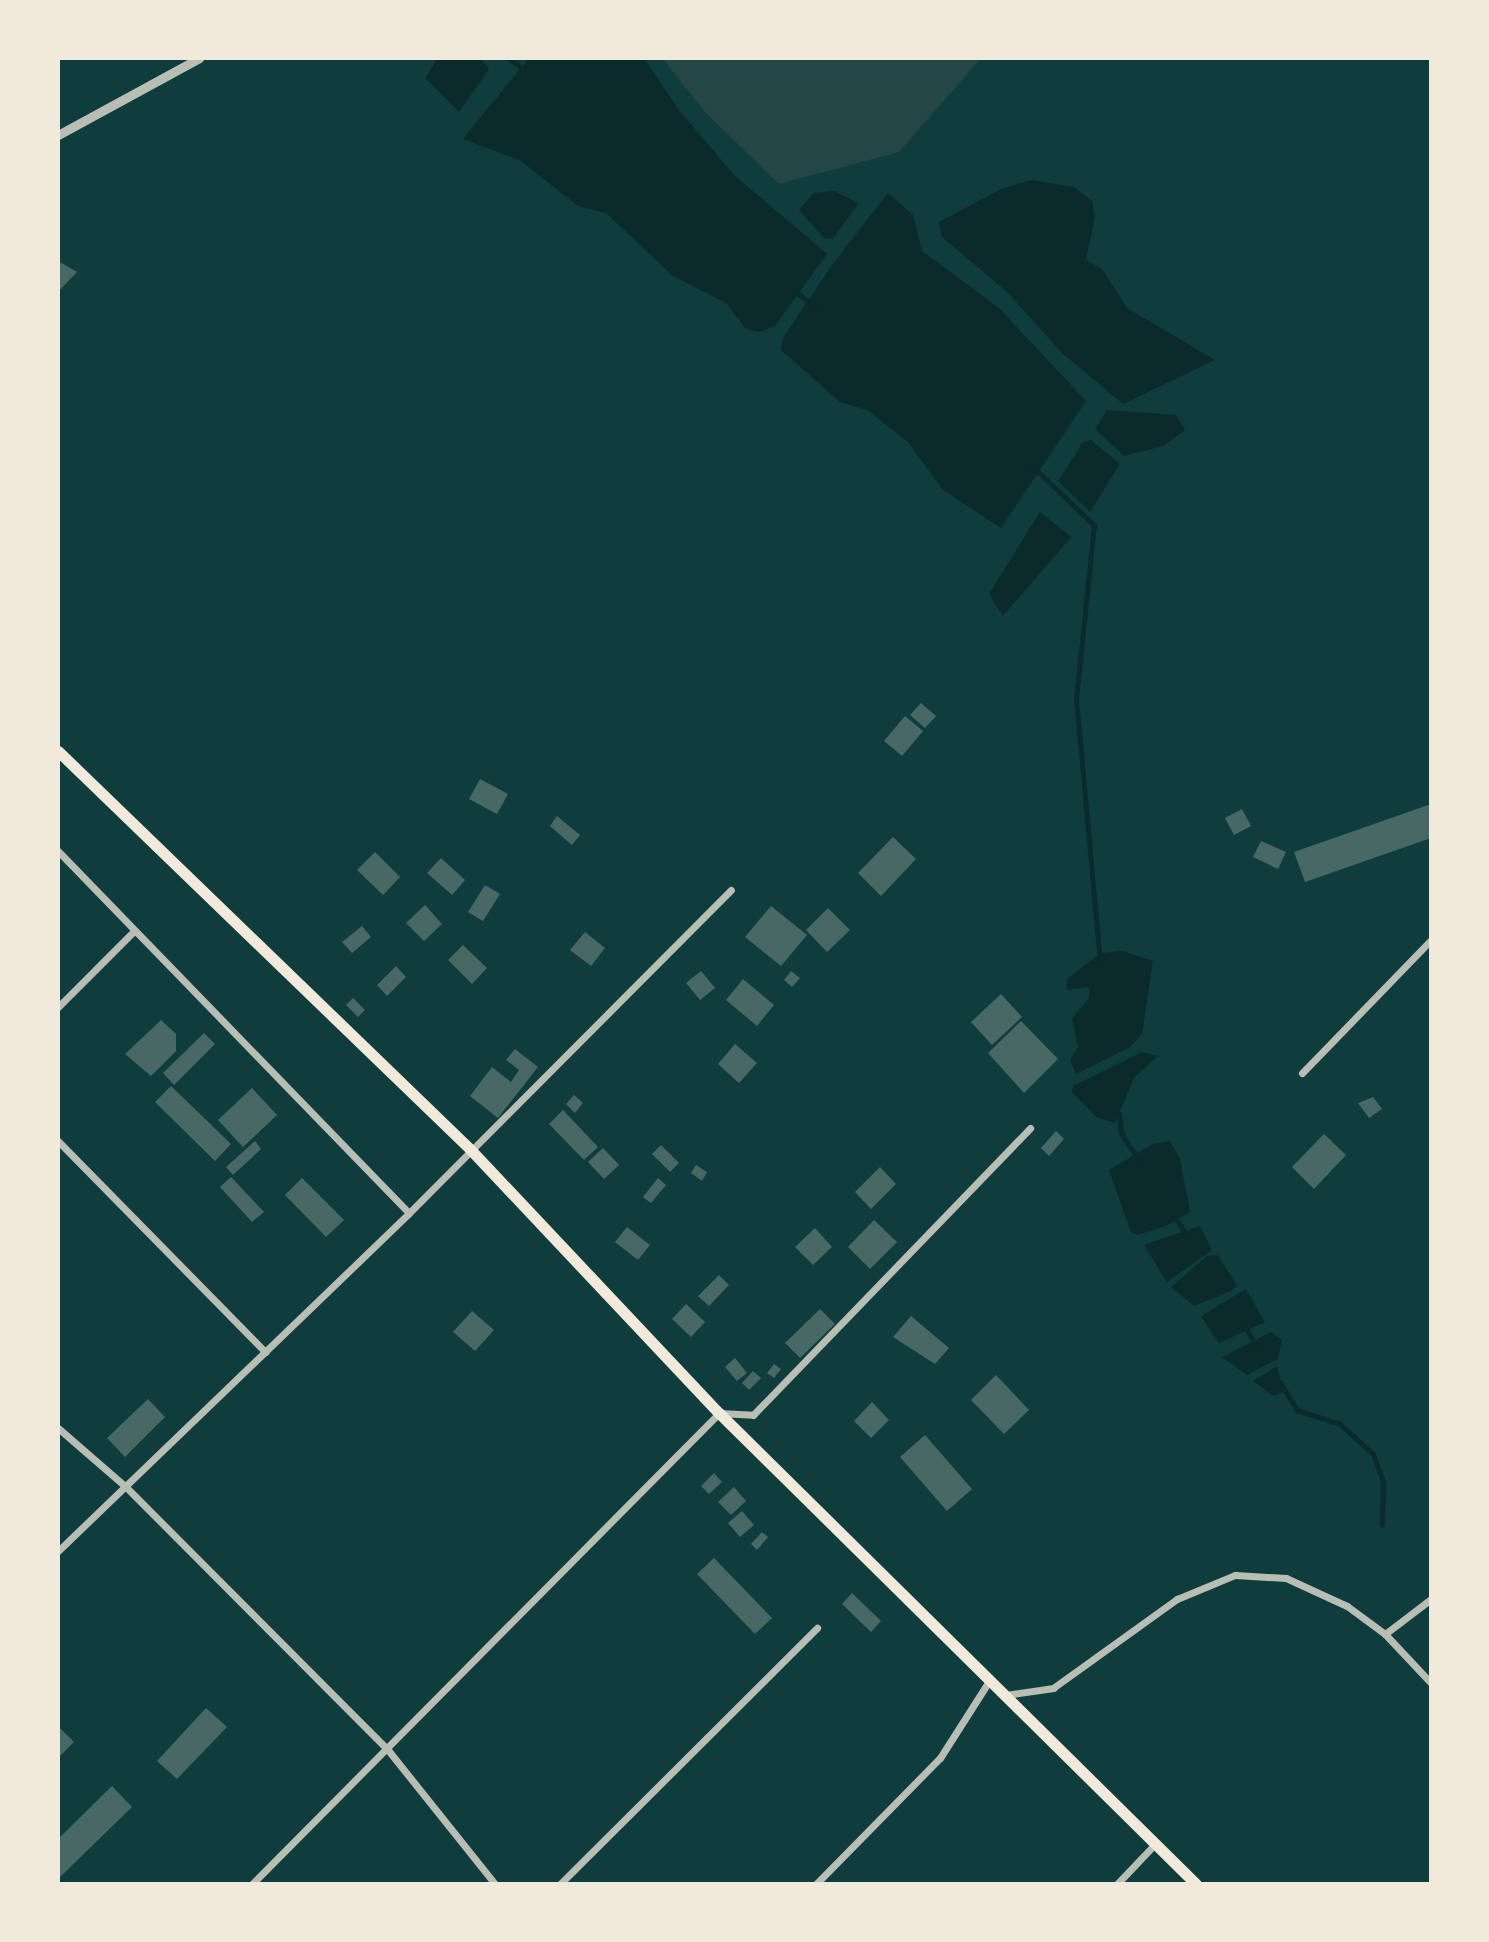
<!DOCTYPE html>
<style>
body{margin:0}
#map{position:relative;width:1489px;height:1942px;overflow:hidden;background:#0f3d3e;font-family:Rubik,sans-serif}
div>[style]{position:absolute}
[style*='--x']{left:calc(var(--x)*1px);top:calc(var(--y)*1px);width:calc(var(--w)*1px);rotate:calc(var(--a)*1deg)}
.green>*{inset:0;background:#244646}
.water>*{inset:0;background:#0a2a2b}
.stream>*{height:5px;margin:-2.5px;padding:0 2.5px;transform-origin:2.5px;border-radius:2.5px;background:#0a2a2b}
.building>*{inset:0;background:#486865}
.minor>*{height:7px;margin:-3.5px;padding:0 3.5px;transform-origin:3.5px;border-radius:3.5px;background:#b8beb3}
.tertiary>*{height:9px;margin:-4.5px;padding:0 4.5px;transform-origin:4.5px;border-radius:4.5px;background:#b8beb3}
.primary>*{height:11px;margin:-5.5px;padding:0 5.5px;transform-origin:5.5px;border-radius:5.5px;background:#f1e9da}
span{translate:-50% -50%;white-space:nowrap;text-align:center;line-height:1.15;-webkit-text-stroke:7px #f1e9da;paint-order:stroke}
.frame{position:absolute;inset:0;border:60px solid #f1e9da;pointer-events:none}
</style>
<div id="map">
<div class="green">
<i style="clip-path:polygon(662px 58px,981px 58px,899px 152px,779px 184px,705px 112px)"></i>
</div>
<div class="water">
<i style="clip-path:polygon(438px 58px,480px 58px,489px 69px,459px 112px,425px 78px)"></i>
<i style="clip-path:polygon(529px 58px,644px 58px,679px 110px,734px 175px,827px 254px,775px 326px,760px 332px,746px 329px,726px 303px,673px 276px,606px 213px,578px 206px,521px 161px,463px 139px)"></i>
<i style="clip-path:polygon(1031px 180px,1074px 187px,1092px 201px,1095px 217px,1086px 260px,1102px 269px,1127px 308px,1215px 360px,1123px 404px,1062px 353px,1007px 292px,942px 237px,939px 222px,1001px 189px)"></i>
<i style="clip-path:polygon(834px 191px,859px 203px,833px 238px,825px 239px,799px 210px,814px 193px)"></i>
<i style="clip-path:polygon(888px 193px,913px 215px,922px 251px,999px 308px,1086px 401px,1001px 528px,942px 489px,908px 442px,867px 410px,840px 402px,781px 350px,783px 338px,832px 265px)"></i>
<i style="clip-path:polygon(1107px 410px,1176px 415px,1185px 430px,1163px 446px,1124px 456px,1095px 429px)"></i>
<i style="clip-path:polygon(1091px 440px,1120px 464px,1090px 512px,1058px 481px,1083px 442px)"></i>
<i style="clip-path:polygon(1040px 512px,1071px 537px,1003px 616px,989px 594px)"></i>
<i style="clip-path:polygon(1123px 951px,1153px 961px,1142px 1034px,1130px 1047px,1076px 1074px,1070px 1060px,1078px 1047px,1072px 1019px,1089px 998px,1089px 987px,1066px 990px,1068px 978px,1101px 953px)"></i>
<i style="clip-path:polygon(1142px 1052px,1158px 1056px,1134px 1078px,1115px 1123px,1096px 1117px,1072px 1092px,1073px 1086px)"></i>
<i style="clip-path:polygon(1170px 1141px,1180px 1159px,1190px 1212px,1168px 1225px,1138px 1235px,1131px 1232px,1109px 1170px,1153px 1144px)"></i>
<i style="clip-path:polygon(1200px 1226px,1212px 1250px,1167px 1282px,1144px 1245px)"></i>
<i style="clip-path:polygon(1217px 1255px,1237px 1285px,1231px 1291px,1194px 1306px,1171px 1287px,1207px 1256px)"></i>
<i style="clip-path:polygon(1246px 1289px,1265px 1322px,1219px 1343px,1201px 1316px)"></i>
<i style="clip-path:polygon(1271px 1332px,1282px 1340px,1278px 1359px,1247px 1375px,1222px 1357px)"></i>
<i style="clip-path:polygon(1277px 1366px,1283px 1392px,1274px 1396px,1253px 1381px)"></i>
</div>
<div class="stream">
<i style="--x:509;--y:58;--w:18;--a:38"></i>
<i style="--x:794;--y:291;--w:26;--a:36"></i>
<i style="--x:1032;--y:466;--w:86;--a:43.6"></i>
<i style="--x:1094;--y:525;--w:174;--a:95.9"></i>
<i style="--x:1076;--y:698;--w:263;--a:84.8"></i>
<i style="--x:1119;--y:1113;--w:20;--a:84"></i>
<i style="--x:1121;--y:1133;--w:30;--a:57"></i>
<i style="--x:1175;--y:1217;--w:22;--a:58"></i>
<i style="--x:1244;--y:1325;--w:22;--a:60"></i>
<i style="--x:1280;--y:1382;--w:33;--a:59"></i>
<i style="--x:1297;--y:1410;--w:45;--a:18"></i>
<i style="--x:1340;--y:1424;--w:45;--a:42.3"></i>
<i style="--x:1373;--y:1454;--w:29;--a:70"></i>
<i style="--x:1383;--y:1481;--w:44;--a:91.3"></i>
</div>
<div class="building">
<i style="clip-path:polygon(58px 261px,77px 272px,58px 292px)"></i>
<i style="clip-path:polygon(921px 703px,936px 716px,925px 728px,910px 715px)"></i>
<i style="clip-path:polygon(905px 716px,923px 731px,902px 756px,884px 741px)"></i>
<i style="clip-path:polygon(480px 779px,508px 794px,497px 814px,469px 799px)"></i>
<i style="clip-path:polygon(1431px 804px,1431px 838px,1305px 882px,1294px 852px)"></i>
<i style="clip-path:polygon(1242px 809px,1251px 826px,1234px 835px,1225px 818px)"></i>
<i style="clip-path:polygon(557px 816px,580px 835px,572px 845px,550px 826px)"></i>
<i style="clip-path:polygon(893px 837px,916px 859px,881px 896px,858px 873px)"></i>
<i style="clip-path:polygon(1261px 841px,1286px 852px,1278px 869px,1253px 857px)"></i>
<i style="clip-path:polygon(375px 852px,400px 877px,383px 895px,357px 870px)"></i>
<i style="clip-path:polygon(441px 858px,465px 880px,452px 895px,427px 873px)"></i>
<i style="clip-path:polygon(485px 885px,500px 894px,483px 921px,468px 912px)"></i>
<i style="clip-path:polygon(425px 905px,442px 924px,424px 941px,406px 923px)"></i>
<i style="clip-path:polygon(771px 906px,807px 935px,781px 966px,745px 937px)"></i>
<i style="clip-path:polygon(828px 908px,850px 930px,827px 952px,806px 930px)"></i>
<i style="clip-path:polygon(362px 926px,371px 937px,352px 953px,342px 942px)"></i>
<i style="clip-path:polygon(585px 932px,605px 948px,591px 966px,570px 950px)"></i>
<i style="clip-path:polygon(463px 945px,487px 968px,472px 984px,448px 960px)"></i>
<i style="clip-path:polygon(396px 966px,406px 977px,387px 996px,377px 985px)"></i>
<i style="clip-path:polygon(701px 971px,715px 988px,700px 1000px,686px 983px)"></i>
<i style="clip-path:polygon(791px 971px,800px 978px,792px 987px,784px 980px)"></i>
<i style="clip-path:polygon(743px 979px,774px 1005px,757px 1026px,726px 1000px)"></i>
<i style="clip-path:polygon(1001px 994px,1022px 1017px,992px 1045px,971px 1022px)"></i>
<i style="clip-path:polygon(353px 998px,365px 1010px,358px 1017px,346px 1005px)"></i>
<i style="clip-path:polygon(161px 1020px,176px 1034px,176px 1051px,151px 1076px,125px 1054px)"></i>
<i style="clip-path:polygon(1021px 1021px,1058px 1059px,1024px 1093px,988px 1053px)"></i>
<i style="clip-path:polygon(204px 1033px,215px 1044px,174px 1085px,163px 1073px)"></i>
<i style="clip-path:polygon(735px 1044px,757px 1063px,739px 1083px,718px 1064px)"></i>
<i style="clip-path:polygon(515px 1049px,538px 1067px,498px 1118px,470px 1096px,492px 1067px,511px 1082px,519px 1070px,506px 1060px)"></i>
<i style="clip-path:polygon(171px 1086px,231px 1144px,215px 1161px,155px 1102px)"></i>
<i style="clip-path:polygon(252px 1088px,277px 1115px,243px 1147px,218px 1120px)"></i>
<i style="clip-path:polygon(574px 1095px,583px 1103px,575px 1113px,566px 1104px)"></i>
<i style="clip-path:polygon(1373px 1097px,1382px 1109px,1369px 1118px,1358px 1103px)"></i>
<i style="clip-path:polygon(563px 1110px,598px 1147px,584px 1160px,549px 1124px)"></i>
<i style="clip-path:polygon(1056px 1131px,1064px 1139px,1049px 1156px,1041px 1148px)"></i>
<i style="clip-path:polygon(1324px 1134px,1346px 1155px,1314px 1189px,1292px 1167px)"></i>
<i style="clip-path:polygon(255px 1141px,261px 1149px,233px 1175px,226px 1167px)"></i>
<i style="clip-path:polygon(661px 1145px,679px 1163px,670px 1172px,652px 1154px)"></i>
<i style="clip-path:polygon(603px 1148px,619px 1165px,604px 1179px,588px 1162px)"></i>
<i style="clip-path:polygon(696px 1165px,707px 1172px,702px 1181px,691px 1173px)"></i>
<i style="clip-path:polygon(880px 1167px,896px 1184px,871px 1209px,855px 1192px)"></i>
<i style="clip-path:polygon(231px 1177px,264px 1212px,252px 1222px,220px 1187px)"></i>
<i style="clip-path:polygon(302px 1178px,344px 1220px,326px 1237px,285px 1195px)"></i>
<i style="clip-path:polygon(658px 1178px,666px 1185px,651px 1203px,643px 1197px)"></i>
<i style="clip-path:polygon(874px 1220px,897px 1242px,870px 1269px,848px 1247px)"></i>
<i style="clip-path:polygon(627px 1227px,650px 1245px,638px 1260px,615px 1242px)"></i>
<i style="clip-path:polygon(815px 1228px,832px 1247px,813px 1265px,795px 1247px)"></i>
<i style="clip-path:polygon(719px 1275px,729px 1285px,709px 1306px,698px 1296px)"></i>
<i style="clip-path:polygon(686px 1304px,705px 1322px,691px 1337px,672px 1319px)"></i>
<i style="clip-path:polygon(820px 1309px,835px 1324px,800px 1358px,785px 1343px)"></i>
<i style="clip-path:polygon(472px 1311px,494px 1330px,475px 1351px,453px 1332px)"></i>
<i style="clip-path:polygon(911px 1316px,949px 1348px,935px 1364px,893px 1337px)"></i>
<i style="clip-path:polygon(735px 1358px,747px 1373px,737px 1381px,725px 1367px)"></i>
<i style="clip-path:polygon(774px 1364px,781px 1369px,774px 1378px,767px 1373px)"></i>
<i style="clip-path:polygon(753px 1371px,761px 1378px,749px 1390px,742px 1383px)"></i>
<i style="clip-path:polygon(996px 1375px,1029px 1410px,1004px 1434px,971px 1400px)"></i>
<i style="clip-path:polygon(148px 1399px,165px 1417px,125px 1457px,107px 1438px)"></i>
<i style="clip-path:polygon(872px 1402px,889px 1420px,871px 1438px,854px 1421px)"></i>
<i style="clip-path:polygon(925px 1435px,972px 1489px,947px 1511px,900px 1457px)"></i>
<i style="clip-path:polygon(714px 1473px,722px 1482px,709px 1494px,701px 1486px)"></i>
<i style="clip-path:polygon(734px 1487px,746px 1501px,731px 1515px,718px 1502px)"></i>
<i style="clip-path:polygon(742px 1511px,754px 1525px,740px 1537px,728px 1523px)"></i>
<i style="clip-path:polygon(762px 1532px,768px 1537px,757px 1550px,751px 1544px)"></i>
<i style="clip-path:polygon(714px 1558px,772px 1618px,755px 1634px,697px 1574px)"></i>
<i style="clip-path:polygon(852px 1593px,881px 1621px,871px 1632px,842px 1604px)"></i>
<i style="clip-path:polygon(206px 1708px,227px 1727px,177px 1779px,157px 1761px)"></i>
<i style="clip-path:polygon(58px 1726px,74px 1742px,58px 1758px)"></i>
<i style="clip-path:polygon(112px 1786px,132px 1807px,58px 1879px,58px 1839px)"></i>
</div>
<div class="minor">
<i style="--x:58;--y:851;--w:504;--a:45.88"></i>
<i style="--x:58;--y:1007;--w:106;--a:-45"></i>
<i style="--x:1302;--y:1073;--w:185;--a:-45.9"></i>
<i style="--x:58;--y:1141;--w:296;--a:45.5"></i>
<i style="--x:58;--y:1428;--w:89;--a:40.9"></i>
<i style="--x:125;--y:1486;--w:373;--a:45.1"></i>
<i style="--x:388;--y:1750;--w:171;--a:51.4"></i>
<i style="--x:58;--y:1551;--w:487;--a:-43.9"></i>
<i style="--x:409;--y:1213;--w:456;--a:-45.1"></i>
<i style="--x:1385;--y:1634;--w:58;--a:-37.3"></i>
<i style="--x:1005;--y:1695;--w:49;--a:-8.3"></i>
<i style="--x:1053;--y:1688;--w:153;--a:-35.7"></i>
<i style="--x:1177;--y:1599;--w:63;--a:-22.5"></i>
<i style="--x:1235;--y:1575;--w:51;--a:3.4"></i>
<i style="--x:1286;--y:1578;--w:67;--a:24.7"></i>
<i style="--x:1347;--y:1606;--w:47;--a:36.4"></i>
<i style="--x:1385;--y:1634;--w:67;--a:46.8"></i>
<i style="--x:252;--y:1884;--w:663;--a:-45.24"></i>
<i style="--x:719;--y:1413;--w:34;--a:3"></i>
<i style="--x:753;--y:1415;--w:399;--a:-46"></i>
<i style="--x:560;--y:1884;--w:363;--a:-44.9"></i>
<i style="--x:816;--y:1884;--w:177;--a:-45.5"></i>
<i style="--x:940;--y:1758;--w:91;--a:-57.5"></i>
<i style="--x:1117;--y:1884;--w:55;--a:-46.5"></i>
</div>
<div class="tertiary">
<i style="--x:58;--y:135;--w:161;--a:-28.6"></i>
</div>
<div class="primary">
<i style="--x:58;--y:751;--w:573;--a:44.01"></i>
<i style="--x:470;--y:1149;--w:363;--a:46.7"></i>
<i style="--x:719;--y:1413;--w:670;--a:44.64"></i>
</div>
<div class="frame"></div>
</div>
